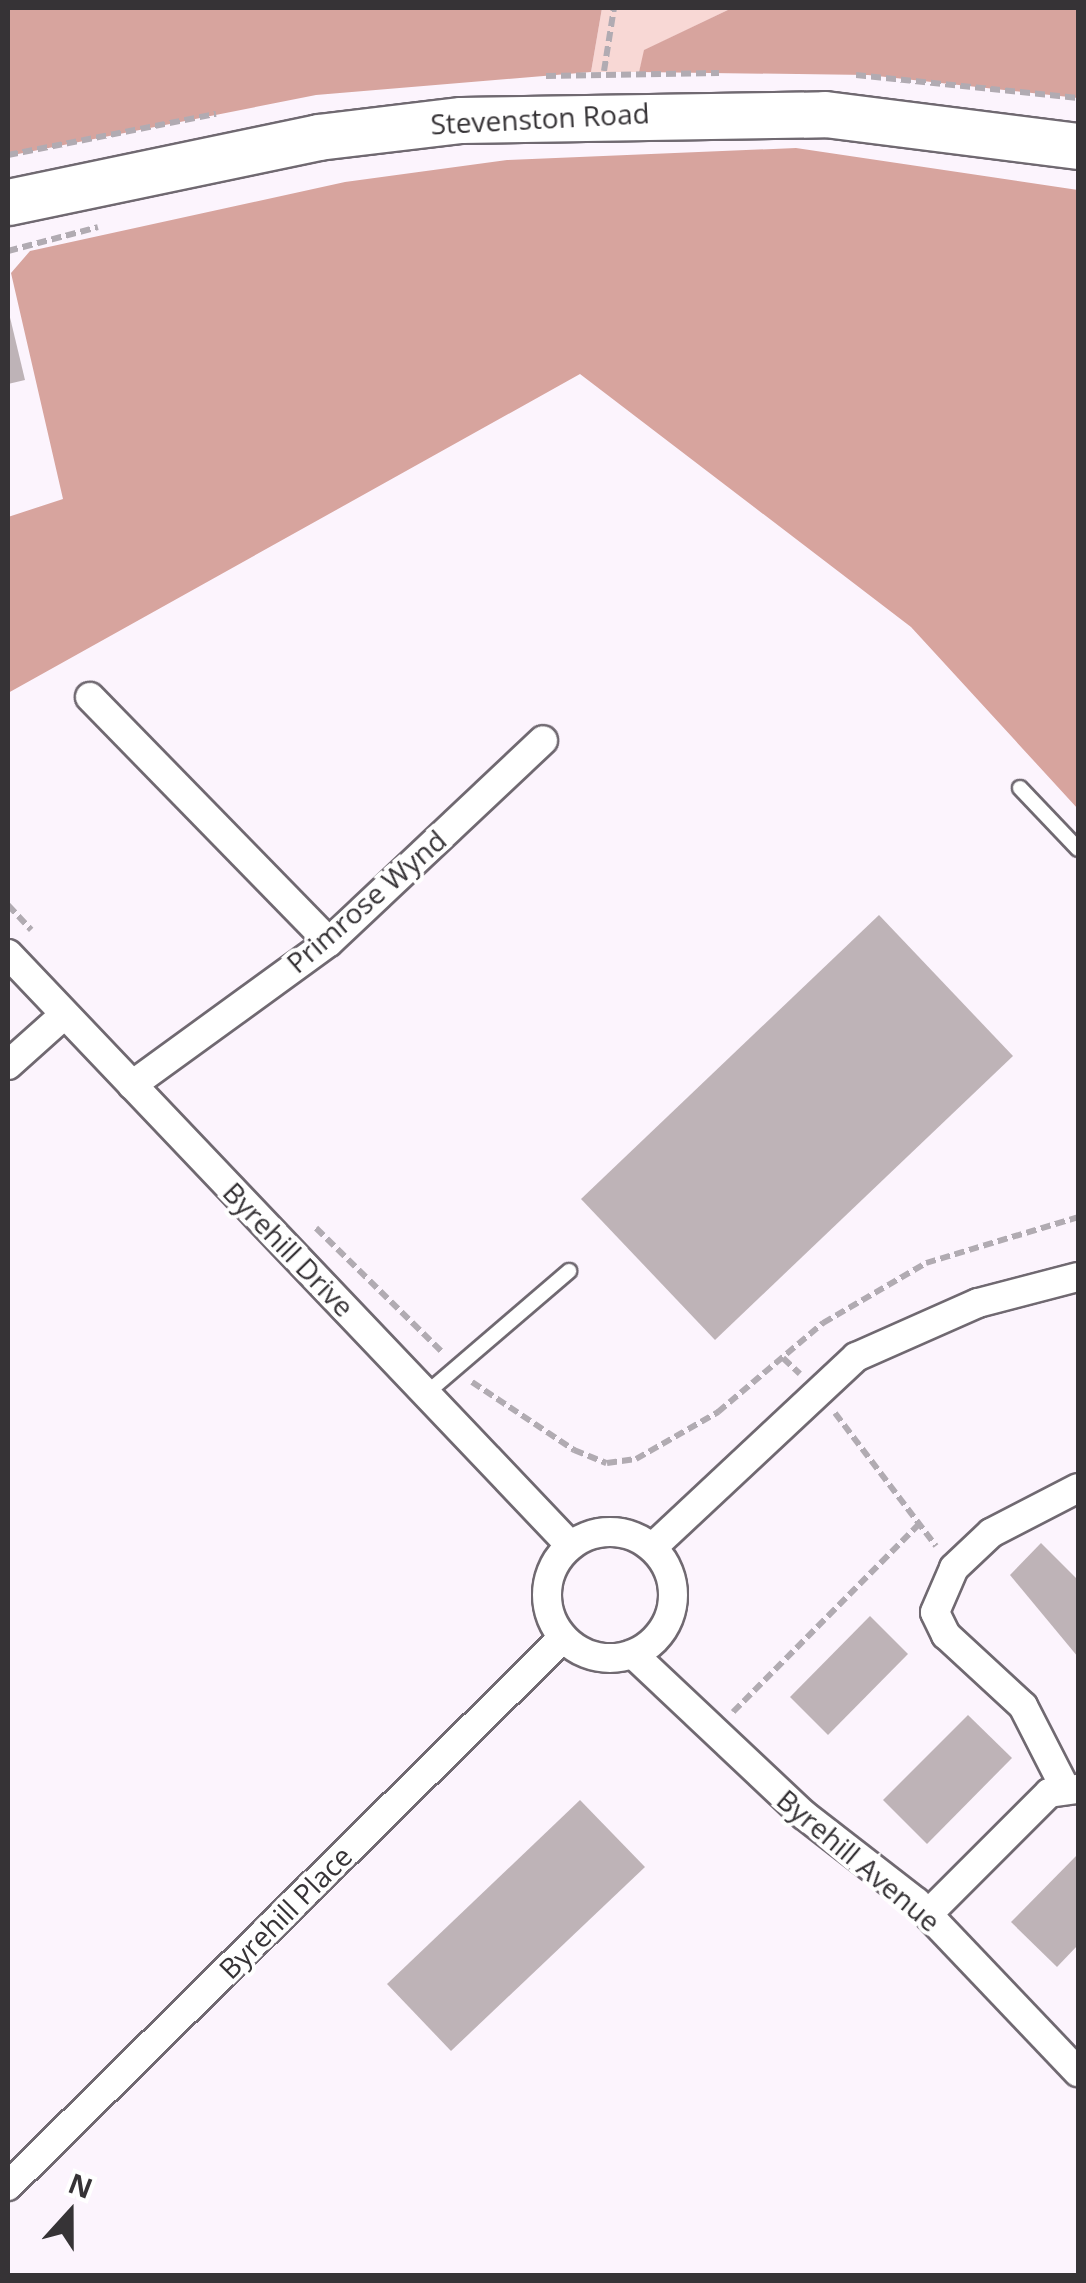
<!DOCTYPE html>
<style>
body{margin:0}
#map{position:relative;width:1086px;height:2283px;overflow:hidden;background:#fcf4fd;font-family:"Open Sans",sans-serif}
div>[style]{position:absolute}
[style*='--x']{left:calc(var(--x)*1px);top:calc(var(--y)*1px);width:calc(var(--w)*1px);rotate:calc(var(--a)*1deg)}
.green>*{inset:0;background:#f8d8d5}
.forest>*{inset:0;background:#d7a49e}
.building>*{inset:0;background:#beb3b7}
.path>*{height:6px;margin-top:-3px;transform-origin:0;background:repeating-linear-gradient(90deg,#b1abb2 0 10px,transparent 0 15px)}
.roads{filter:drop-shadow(2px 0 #706971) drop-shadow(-2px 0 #706971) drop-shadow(0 2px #706971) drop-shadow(0 -2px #706971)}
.service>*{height:14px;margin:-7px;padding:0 7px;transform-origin:7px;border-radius:7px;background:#fff}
.minor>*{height:28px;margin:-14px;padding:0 14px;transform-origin:14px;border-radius:14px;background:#fff}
.minor>.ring{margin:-14px;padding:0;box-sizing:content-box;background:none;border:28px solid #fff;border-radius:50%}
.trunk>*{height:45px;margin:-22.5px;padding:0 22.5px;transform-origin:22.5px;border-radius:22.5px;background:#fff}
span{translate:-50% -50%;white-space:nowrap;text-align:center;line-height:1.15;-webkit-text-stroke:8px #fff;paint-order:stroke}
.street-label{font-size:28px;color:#363336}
.frame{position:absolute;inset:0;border:10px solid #363336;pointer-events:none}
.north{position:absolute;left:20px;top:2163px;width:100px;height:100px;-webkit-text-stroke:8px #fff;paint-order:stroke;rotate:21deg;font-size:28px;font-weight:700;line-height:40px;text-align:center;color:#363336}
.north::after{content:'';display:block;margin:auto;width:35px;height:45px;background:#363336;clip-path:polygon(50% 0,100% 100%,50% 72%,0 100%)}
</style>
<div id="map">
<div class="green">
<i style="clip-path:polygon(602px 8px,732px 8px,645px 50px,639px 72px,591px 72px)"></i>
</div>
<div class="forest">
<i style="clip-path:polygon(8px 8px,602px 8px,591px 72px,316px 95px,8px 156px)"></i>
<i style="clip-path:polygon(732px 8px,1078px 8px,1078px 98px,868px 75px,639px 72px,644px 50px)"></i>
<i style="clip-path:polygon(796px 148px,1078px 190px,1078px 809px,911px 627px,580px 374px,8px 693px,8px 517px,63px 499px,11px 273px,30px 251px,345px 182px,507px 160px)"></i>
</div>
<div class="building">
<i style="clip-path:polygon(8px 309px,25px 380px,8px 384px)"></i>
<i style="clip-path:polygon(879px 915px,1013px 1056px,715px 1340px,581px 1199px)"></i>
<i style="clip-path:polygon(1041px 1543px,1078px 1580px,1078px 1657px,1010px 1575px)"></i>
<i style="clip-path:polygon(870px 1616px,908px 1654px,828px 1735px,790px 1697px)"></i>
<i style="clip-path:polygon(968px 1715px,1012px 1758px,927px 1844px,883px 1800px)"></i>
<i style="clip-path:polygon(580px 1800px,645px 1867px,451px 2051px,387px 1984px)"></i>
<i style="clip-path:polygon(1078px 1854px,1078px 1945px,1057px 1967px,1011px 1922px)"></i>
</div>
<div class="path">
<i style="--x:604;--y:71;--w:64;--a:-81"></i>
<i style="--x:856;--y:75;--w:223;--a:5.9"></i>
<i style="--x:546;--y:76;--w:173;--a:-1"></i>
<i style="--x:8;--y:155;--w:212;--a:-11.2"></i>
<i style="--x:8;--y:251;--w:93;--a:-14.9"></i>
<i style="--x:8;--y:905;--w:34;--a:47"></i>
<i style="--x:316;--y:1228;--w:177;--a:44.5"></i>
<i style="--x:783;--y:1358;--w:23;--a:43"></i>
<i style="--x:472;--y:1382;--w:123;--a:33.7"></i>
<i style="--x:574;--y:1450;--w:35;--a:22"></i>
<i style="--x:607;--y:1463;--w:29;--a:-8"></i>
<i style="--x:636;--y:1459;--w:95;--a:-29.8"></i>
<i style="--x:718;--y:1412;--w:138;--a:-40.3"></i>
<i style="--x:823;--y:1323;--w:119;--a:-30.2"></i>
<i style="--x:926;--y:1263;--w:159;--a:-16.8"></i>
<i style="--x:835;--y:1413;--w:167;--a:52.8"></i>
<i style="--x:733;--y:1712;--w:263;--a:-45.3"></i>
</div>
<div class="roads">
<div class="service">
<i style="--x:1020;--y:788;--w:84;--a:46.4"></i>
<i style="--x:428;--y:1392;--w:186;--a:-40.6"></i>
</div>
<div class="minor">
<i style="--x:90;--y:697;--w:342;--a:45.7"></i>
<i style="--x:8;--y:954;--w:816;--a:46.44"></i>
<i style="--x:8;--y:1065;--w:76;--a:-41.8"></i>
<i style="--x:132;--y:1085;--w:243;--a:-36"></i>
<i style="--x:329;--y:942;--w:294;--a:-43.3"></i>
<i class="ring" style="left:547px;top:1532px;width:98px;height:98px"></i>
<i style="--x:653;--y:1547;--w:278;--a:-43.1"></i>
<i style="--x:856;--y:1357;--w:133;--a:-23.9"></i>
<i style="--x:978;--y:1303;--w:103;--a:-14.6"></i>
<i style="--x:633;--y:1654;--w:235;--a:43.3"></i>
<i style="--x:804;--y:1815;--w:142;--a:37.8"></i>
<i style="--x:916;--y:1902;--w:235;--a:46.4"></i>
<i style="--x:1065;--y:1788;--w:92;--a:-117.1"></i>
<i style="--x:1023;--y:1706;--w:105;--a:-137.3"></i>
<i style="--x:946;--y:1635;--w:25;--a:-116"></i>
<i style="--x:935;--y:1612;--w:48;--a:-66.6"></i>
<i style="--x:954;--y:1568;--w:51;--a:-43.4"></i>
<i style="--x:991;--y:1533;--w:98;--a:-27.3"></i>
<i style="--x:928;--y:1914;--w:171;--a:-45"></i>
<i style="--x:1049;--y:1793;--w:29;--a:-8"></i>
<i style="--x:8;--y:2186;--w:780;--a:-44.64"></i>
</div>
<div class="trunk">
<i style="--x:8;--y:202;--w:317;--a:-11.8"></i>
<i style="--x:318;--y:137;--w:144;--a:-6.8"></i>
<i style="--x:461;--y:120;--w:364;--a:-0.9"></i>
<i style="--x:825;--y:114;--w:255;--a:7.2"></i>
</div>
</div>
<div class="street-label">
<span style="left:540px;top:118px;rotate:-3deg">Stevenston Road</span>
<span style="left:366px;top:901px;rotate:-41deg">Primrose Wynd</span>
<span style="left:289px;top:1249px;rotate:46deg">Byrehill Drive</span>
<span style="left:859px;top:1860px;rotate:40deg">Byrehill Avenue</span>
<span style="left:285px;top:1912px;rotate:-45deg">Byrehill Place</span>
</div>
<div class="frame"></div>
<div class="north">N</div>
</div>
